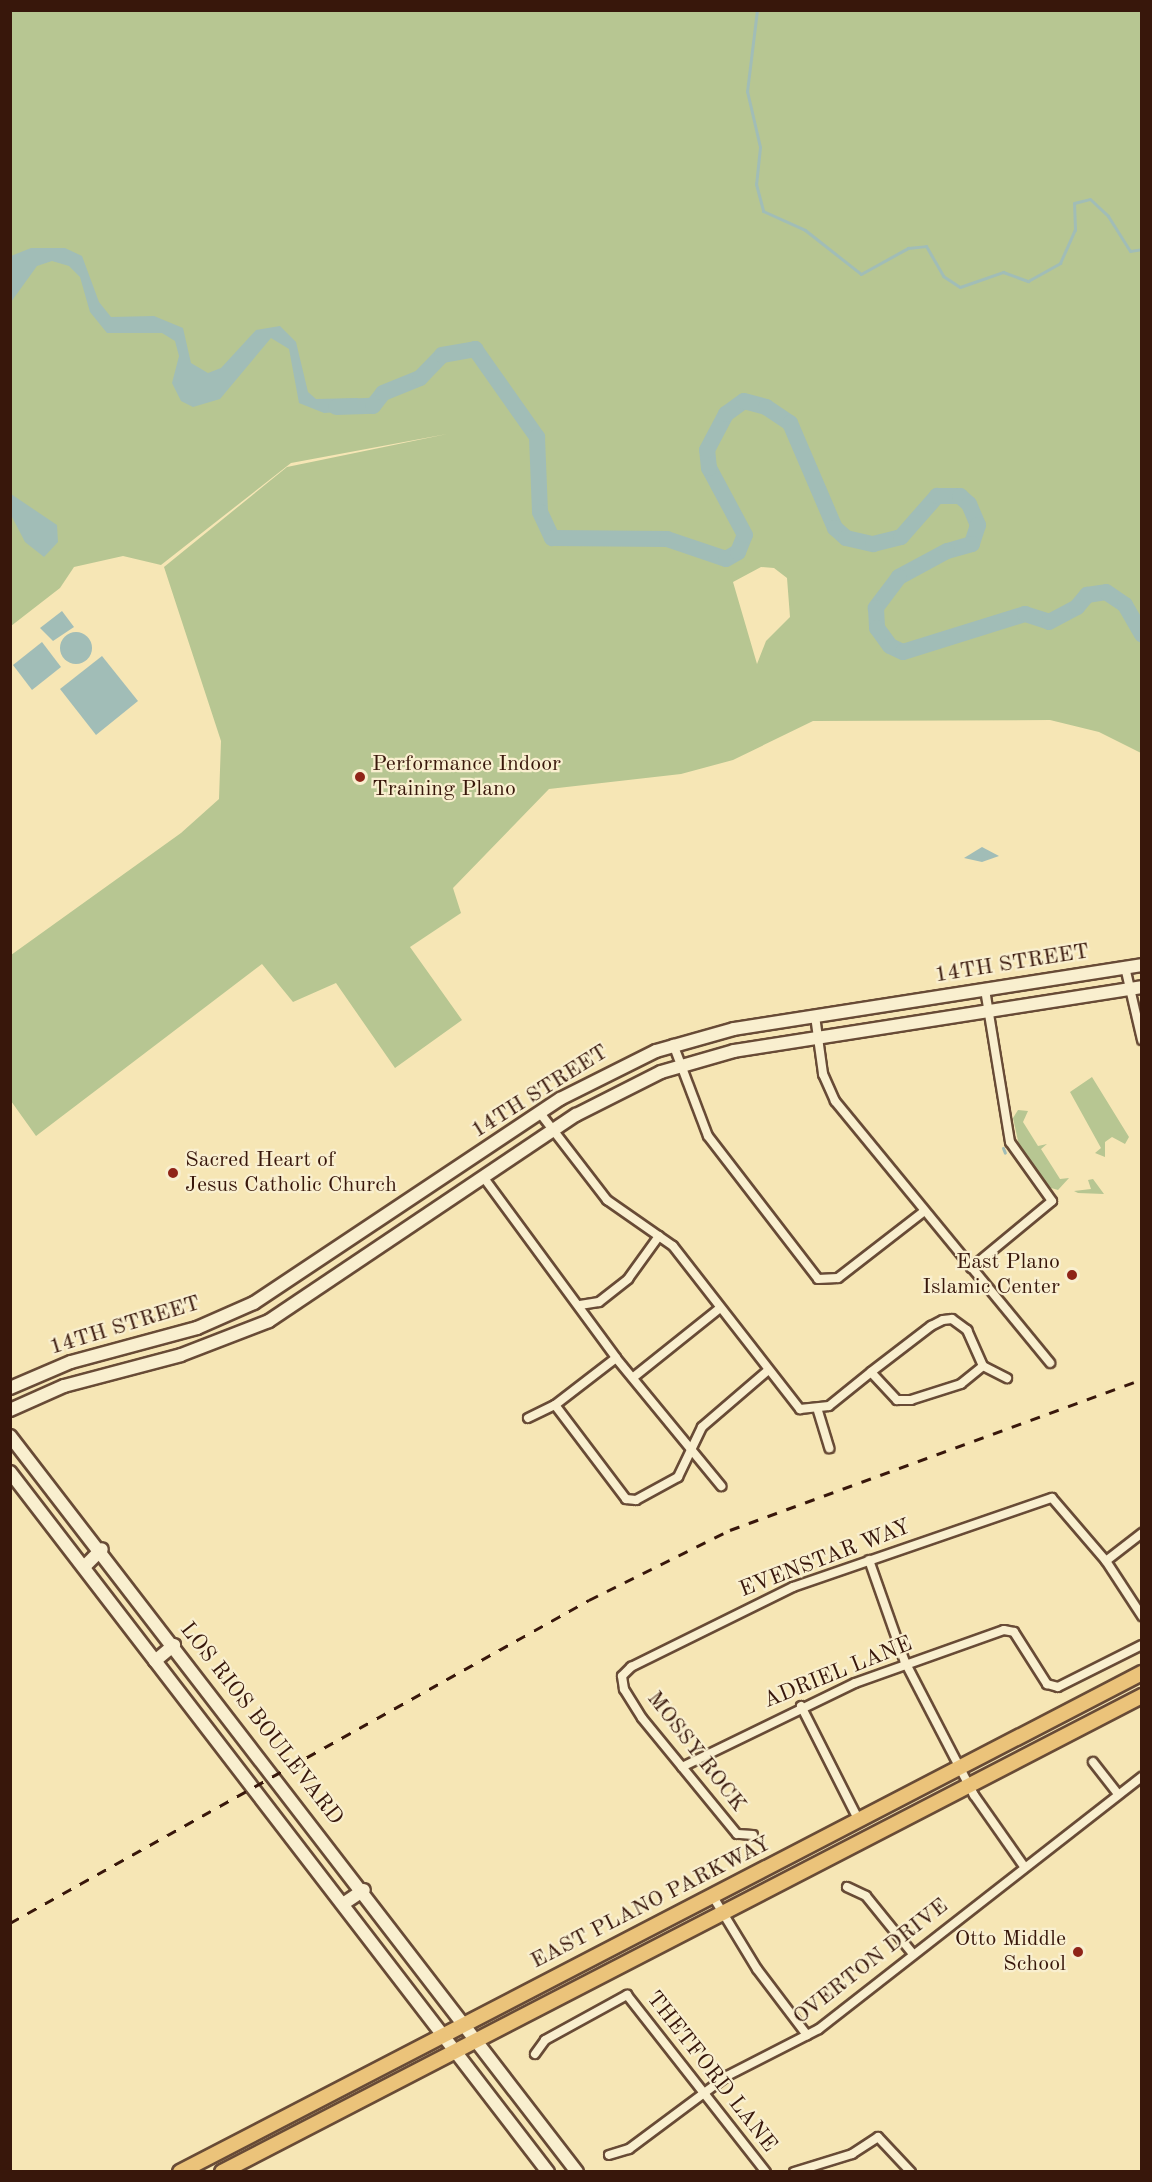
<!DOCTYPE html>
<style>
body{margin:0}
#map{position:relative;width:1152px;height:2182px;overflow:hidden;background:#f6e6b5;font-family:"Old Standard TT",serif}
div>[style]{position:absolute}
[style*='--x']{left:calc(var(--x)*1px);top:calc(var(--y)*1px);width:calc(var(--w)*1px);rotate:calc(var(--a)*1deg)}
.green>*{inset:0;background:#b7c692}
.water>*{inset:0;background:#a1bdb7}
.round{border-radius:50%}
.stream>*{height:3px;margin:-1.5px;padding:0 1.5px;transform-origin:1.5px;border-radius:1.5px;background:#a1bdb7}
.river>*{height:16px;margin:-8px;padding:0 8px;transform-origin:8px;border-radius:8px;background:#a1bdb7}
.roads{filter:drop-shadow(2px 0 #684b36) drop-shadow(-2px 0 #684b36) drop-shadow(0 2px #684b36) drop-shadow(0 -2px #684b36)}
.minor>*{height:8px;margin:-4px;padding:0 4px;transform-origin:4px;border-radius:4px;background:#f9efcf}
.secondary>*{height:12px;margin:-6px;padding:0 6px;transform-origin:6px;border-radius:6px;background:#f9efcf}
.primary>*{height:14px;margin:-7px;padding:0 7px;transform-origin:7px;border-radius:7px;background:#ebc37a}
.rail>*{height:3px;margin-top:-1.5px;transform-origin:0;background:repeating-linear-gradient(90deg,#38170b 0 10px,transparent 0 20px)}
.dots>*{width:16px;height:16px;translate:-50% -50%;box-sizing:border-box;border:3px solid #f9efcf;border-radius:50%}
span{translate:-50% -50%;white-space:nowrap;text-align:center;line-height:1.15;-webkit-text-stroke:4.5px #f9efcf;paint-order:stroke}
.poi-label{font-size:22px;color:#38170b}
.left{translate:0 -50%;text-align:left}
.right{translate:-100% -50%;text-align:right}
.street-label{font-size:22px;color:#38170b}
.frame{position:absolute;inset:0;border:12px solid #38170b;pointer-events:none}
</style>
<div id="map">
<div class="green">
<i style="clip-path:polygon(evenodd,11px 11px,1141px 11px,1141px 753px,1099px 732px,1050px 720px,813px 721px,733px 760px,681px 774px,549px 789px,453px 888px,461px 913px,410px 947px,462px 1020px,395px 1068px,336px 983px,293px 1002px,262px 964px,36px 1136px,11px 1101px,11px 955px,181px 833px,219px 799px,221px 741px,164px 567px,287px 467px,447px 434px,291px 463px,161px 565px,123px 556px,74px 567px,60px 588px,11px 626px,11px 11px,761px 567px,774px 568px,787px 578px,790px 617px,766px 641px,757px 664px,733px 582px,761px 567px)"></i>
<i style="clip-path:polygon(1092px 1077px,1129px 1137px,1125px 1144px,1112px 1137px,1105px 1142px,1105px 1157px,1095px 1153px,1101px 1148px,1070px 1092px)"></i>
<i style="clip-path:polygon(1018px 1110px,1028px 1111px,1023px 1122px,1038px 1146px,1047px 1144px,1041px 1149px,1060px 1179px,1069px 1178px,1058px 1190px,1048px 1187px,1020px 1150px,1013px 1118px)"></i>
<i style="clip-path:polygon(1093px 1179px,1104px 1194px,1078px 1193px,1074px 1191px,1091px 1189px,1088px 1180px)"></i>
</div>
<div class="water">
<i style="clip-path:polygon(31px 248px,65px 248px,82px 256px,99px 302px,111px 317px,154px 316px,183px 328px,191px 363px,208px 373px,221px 368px,256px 330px,280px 326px,296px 342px,308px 392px,316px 399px,358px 398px,357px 411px,324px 413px,299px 403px,289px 349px,271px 338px,220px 399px,193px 407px,181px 401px,172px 383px,179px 356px,175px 341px,162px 333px,107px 333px,90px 312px,80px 277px,69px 266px,52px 261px,37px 266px,11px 302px,11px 256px)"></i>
<i style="clip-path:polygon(11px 494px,57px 525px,58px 542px,44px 557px,25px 542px,11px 515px)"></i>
<i style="clip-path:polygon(62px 611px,74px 627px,53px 641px,40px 628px)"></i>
<i class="round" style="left:60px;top:632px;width:32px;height:32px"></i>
<i style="clip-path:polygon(42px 642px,61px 667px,32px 690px,13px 665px)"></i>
<i style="clip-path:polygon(102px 656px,138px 701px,96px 735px,60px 689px)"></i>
<i style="clip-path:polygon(982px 847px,999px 856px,982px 862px,964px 858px)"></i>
</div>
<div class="stream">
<i style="--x:757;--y:10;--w:82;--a:97"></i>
<i style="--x:747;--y:91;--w:57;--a:76.9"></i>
<i style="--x:760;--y:147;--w:37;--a:96"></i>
<i style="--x:756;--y:184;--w:28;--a:75"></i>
<i style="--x:763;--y:211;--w:46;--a:24.3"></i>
<i style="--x:805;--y:230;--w:71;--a:38.2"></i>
<i style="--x:861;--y:274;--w:54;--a:-29"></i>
<i style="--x:908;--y:248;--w:18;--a:-6"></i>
<i style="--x:926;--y:246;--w:34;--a:60"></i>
<i style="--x:943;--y:276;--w:20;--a:33"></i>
<i style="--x:960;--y:287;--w:46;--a:-19.2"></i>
<i style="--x:1003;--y:272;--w:27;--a:20"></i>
<i style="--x:1028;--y:281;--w:37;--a:-29"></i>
<i style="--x:1060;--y:263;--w:36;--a:-66"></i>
<i style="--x:1075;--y:230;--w:27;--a:-92"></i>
<i style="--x:1074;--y:203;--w:16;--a:-14"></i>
<i style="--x:1090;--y:199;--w:25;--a:43"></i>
<i style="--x:1108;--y:216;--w:41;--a:57.8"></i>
<i style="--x:1130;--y:251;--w:12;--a:-9"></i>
<i style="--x:1003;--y:1148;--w:5;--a:68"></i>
</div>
<div class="river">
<i style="--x:336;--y:407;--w:37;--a:-2"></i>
<i style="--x:373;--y:406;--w:16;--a:-52"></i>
<i style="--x:383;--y:393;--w:40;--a:-22"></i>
<i style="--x:420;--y:378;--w:32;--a:-46"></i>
<i style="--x:442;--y:355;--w:34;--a:-10"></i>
<i style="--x:475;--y:349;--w:108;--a:54.8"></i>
<i style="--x:537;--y:437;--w:75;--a:87.7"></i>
<i style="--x:540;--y:512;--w:29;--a:65"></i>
<i style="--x:552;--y:538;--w:115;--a:0.5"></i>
<i style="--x:667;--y:539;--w:62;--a:18.7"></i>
<i style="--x:726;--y:559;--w:14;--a:-30"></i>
<i style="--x:738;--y:552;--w:18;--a:-68"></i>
<i style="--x:745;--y:535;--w:76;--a:-118.2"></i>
<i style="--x:709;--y:468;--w:18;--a:-96"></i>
<i style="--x:707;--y:450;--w:41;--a:-62.2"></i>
<i style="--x:726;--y:414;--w:22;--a:-36"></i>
<i style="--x:744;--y:401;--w:23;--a:15"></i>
<i style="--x:766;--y:407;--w:29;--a:34"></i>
<i style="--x:790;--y:423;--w:114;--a:66.8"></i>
<i style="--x:835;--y:528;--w:15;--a:42"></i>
<i style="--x:846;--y:538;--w:28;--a:13"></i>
<i style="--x:873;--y:544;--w:29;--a:-14"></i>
<i style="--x:901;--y:537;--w:55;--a:-48.7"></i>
<i style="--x:937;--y:496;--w:23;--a:0"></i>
<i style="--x:960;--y:496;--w:12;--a:42"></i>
<i style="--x:969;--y:504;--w:23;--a:67"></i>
<i style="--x:978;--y:525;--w:20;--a:108"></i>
<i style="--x:972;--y:544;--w:26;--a:164"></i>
<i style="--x:947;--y:551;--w:55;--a:151.6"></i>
<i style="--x:899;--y:577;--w:39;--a:127"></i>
<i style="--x:876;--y:608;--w:20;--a:87"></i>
<i style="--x:877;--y:628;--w:22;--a:54"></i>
<i style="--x:890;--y:646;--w:14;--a:25"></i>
<i style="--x:903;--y:652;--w:128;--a:-17.3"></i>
<i style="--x:1025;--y:614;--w:25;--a:18"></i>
<i style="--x:1049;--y:622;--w:32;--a:-28"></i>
<i style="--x:1077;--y:607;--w:16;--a:-50"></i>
<i style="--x:1087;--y:595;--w:19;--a:-9"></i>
<i style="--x:1106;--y:592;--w:23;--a:34"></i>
<i style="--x:1125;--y:605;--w:34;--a:60"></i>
</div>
<div class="roads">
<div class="minor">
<i style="--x:1125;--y:967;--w:75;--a:76.9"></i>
<i style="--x:815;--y:1016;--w:59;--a:82.1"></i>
<i style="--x:823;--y:1074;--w:30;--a:66"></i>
<i style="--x:835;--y:1101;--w:339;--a:50.6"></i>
<i style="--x:673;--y:1044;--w:98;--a:69.2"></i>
<i style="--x:708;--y:1136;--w:180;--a:52.4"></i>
<i style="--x:818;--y:1279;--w:20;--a:-3"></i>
<i style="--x:838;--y:1278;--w:108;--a:-37.8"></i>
<i style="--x:540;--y:1113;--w:110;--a:52.4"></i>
<i style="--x:607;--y:1200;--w:80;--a:34.9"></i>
<i style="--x:673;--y:1246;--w:207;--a:52.1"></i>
<i style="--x:800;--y:1409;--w:29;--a:-6"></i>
<i style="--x:829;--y:1406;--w:54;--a:-39"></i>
<i style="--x:871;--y:1372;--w:76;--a:-37.5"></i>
<i style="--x:931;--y:1326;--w:13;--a:-27"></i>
<i style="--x:943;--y:1320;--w:9;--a:-6"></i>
<i style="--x:952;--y:1319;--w:19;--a:36"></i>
<i style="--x:967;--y:1330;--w:39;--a:66"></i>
<i style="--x:983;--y:1366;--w:28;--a:141"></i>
<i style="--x:961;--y:1384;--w:52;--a:162.3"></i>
<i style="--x:911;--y:1400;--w:14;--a:180"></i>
<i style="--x:897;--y:1400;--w:38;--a:-133"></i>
<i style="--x:484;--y:1178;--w:223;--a:53.7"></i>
<i style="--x:616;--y:1358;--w:166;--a:50.6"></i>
<i style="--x:971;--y:1268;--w:105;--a:-39.6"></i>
<i style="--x:1052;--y:1201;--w:72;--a:-125.4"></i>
<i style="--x:1010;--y:1142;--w:154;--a:-99.3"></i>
<i style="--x:580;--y:1305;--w:19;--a:-9"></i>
<i style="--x:599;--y:1302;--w:37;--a:-38"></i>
<i style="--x:628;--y:1279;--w:53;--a:-54.2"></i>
<i style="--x:983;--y:1366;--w:27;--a:27"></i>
<i style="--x:635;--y:1376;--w:107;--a:-38.6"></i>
<i style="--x:555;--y:1405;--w:118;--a:52.9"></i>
<i style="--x:626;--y:1499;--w:10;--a:6"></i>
<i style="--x:636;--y:1500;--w:48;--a:-28.7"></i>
<i style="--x:678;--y:1477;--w:55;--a:-64.4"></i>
<i style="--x:702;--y:1427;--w:86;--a:-40.7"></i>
<i style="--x:818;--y:1411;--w:39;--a:73"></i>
<i style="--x:528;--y:1418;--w:30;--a:-26"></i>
<i style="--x:555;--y:1405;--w:77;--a:-37.6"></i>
<i style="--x:869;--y:1560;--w:108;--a:70.6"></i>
<i style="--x:905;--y:1662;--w:150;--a:62.6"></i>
<i style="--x:974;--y:1795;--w:85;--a:55"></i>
<i style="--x:1106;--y:1561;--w:46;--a:-37.9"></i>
<i style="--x:801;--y:1706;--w:127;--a:63.2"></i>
<i style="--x:1093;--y:1762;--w:39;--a:52"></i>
<i style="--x:682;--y:1767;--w:192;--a:-25.9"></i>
<i style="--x:855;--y:1683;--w:158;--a:-19.6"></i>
<i style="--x:1004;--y:1630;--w:10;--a:11"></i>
<i style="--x:1014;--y:1632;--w:62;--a:57.6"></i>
<i style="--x:1047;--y:1684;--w:11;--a:15"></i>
<i style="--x:1058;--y:1687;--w:94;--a:-26.6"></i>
<i style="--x:753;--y:1835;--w:16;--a:-176"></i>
<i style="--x:737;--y:1834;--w:150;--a:-129.3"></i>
<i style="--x:642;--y:1718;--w:34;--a:-122"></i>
<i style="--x:624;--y:1689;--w:13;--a:-99"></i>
<i style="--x:622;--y:1676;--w:13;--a:-45"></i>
<i style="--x:631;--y:1667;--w:181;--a:-26.3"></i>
<i style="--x:793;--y:1587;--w:274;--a:-19"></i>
<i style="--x:1052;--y:1498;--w:83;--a:49.4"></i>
<i style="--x:1106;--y:1561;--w:66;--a:56.8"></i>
<i style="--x:847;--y:1887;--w:21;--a:25"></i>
<i style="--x:866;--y:1896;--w:75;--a:51"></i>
<i style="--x:712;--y:1895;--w:87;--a:58.7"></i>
<i style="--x:757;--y:1969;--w:83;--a:52.9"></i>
<i style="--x:535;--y:2054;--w:17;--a:-54"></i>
<i style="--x:545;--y:2040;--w:94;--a:-28.8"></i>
<i style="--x:627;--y:1995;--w:225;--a:51.9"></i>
<i style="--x:609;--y:2155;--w:21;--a:-17"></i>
<i style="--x:629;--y:2149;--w:122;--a:-36.7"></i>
<i style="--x:727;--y:2076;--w:103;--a:-27.1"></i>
<i style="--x:819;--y:2029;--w:410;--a:-38"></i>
<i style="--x:794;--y:2172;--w:61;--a:-17.2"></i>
<i style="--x:852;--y:2154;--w:31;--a:-33"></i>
<i style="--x:878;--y:2137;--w:48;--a:46.7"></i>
</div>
<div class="secondary">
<i style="--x:10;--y:1388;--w:66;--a:-23.1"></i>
<i style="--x:71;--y:1362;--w:131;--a:-15.1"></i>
<i style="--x:197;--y:1328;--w:62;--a:-23.7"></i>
<i style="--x:254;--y:1303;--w:368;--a:-33.7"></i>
<i style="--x:560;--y:1099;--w:107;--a:-26.6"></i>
<i style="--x:656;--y:1051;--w:81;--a:-15.8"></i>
<i style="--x:734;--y:1029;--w:413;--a:-8.9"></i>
<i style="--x:10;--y:1410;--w:59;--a:-24"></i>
<i style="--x:64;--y:1386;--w:121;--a:-14.8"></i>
<i style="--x:181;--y:1355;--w:94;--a:-21.1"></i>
<i style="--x:269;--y:1321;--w:370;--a:-33.9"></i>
<i style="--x:576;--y:1115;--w:95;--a:-26.8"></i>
<i style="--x:661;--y:1072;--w:76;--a:-16"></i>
<i style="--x:734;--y:1051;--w:413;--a:-8.9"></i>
<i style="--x:10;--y:1436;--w:929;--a:52.39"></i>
<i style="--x:10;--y:1472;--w:883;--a:52.46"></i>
<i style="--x:84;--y:1567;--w:25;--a:-45"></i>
<i style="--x:155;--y:1661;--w:25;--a:-40"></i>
<i style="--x:343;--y:1904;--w:25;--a:-34"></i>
</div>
<div class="primary">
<i style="--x:180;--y:2172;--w:1084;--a:-27.42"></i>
<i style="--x:222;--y:2172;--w:1036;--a:-27.36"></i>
</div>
</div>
<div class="rail">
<i style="--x:10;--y:1923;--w:663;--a:-29.16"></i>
<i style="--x:589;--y:1600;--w:157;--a:-26.4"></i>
<i style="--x:730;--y:1530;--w:439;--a:-20.1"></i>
</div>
<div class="dots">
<i style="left:360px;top:777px;background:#8f2418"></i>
<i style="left:173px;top:1173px;background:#8f2418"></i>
<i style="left:1072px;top:1275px;background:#8f2418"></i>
<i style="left:1078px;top:1952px;background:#8f2418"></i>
</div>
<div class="poi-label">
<span class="left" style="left:372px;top:777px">Performance Indoor<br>Training Plano</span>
<span class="left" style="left:185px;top:1173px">Sacred Heart of<br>Jesus Catholic Church</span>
<span class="right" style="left:1060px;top:1275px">East Plano<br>Islamic Center</span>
<span class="right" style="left:1066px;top:1952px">Otto Middle<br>School</span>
</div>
<div class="street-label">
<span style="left:1012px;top:964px;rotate:-9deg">14TH STREET</span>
<span style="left:540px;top:1092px;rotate:-32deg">14TH STREET</span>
<span style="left:125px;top:1326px;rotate:-17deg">14TH STREET</span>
<span style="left:825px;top:1559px;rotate:-21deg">EVENSTAR WAY</span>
<span style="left:838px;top:1673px;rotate:-22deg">ADRIEL LANE</span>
<span style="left:261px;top:1724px;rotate:52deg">LOS RIOS BOULEVARD</span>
<span style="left:696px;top:1752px;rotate:52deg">MOSSY ROCK</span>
<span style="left:651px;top:1903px;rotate:-27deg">EAST PLANO PARKWAY</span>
<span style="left:871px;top:1962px;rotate:-38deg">OVERTON DRIVE</span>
<span style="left:711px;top:2072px;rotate:52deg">THETFORD LANE</span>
</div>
<div class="frame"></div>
</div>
